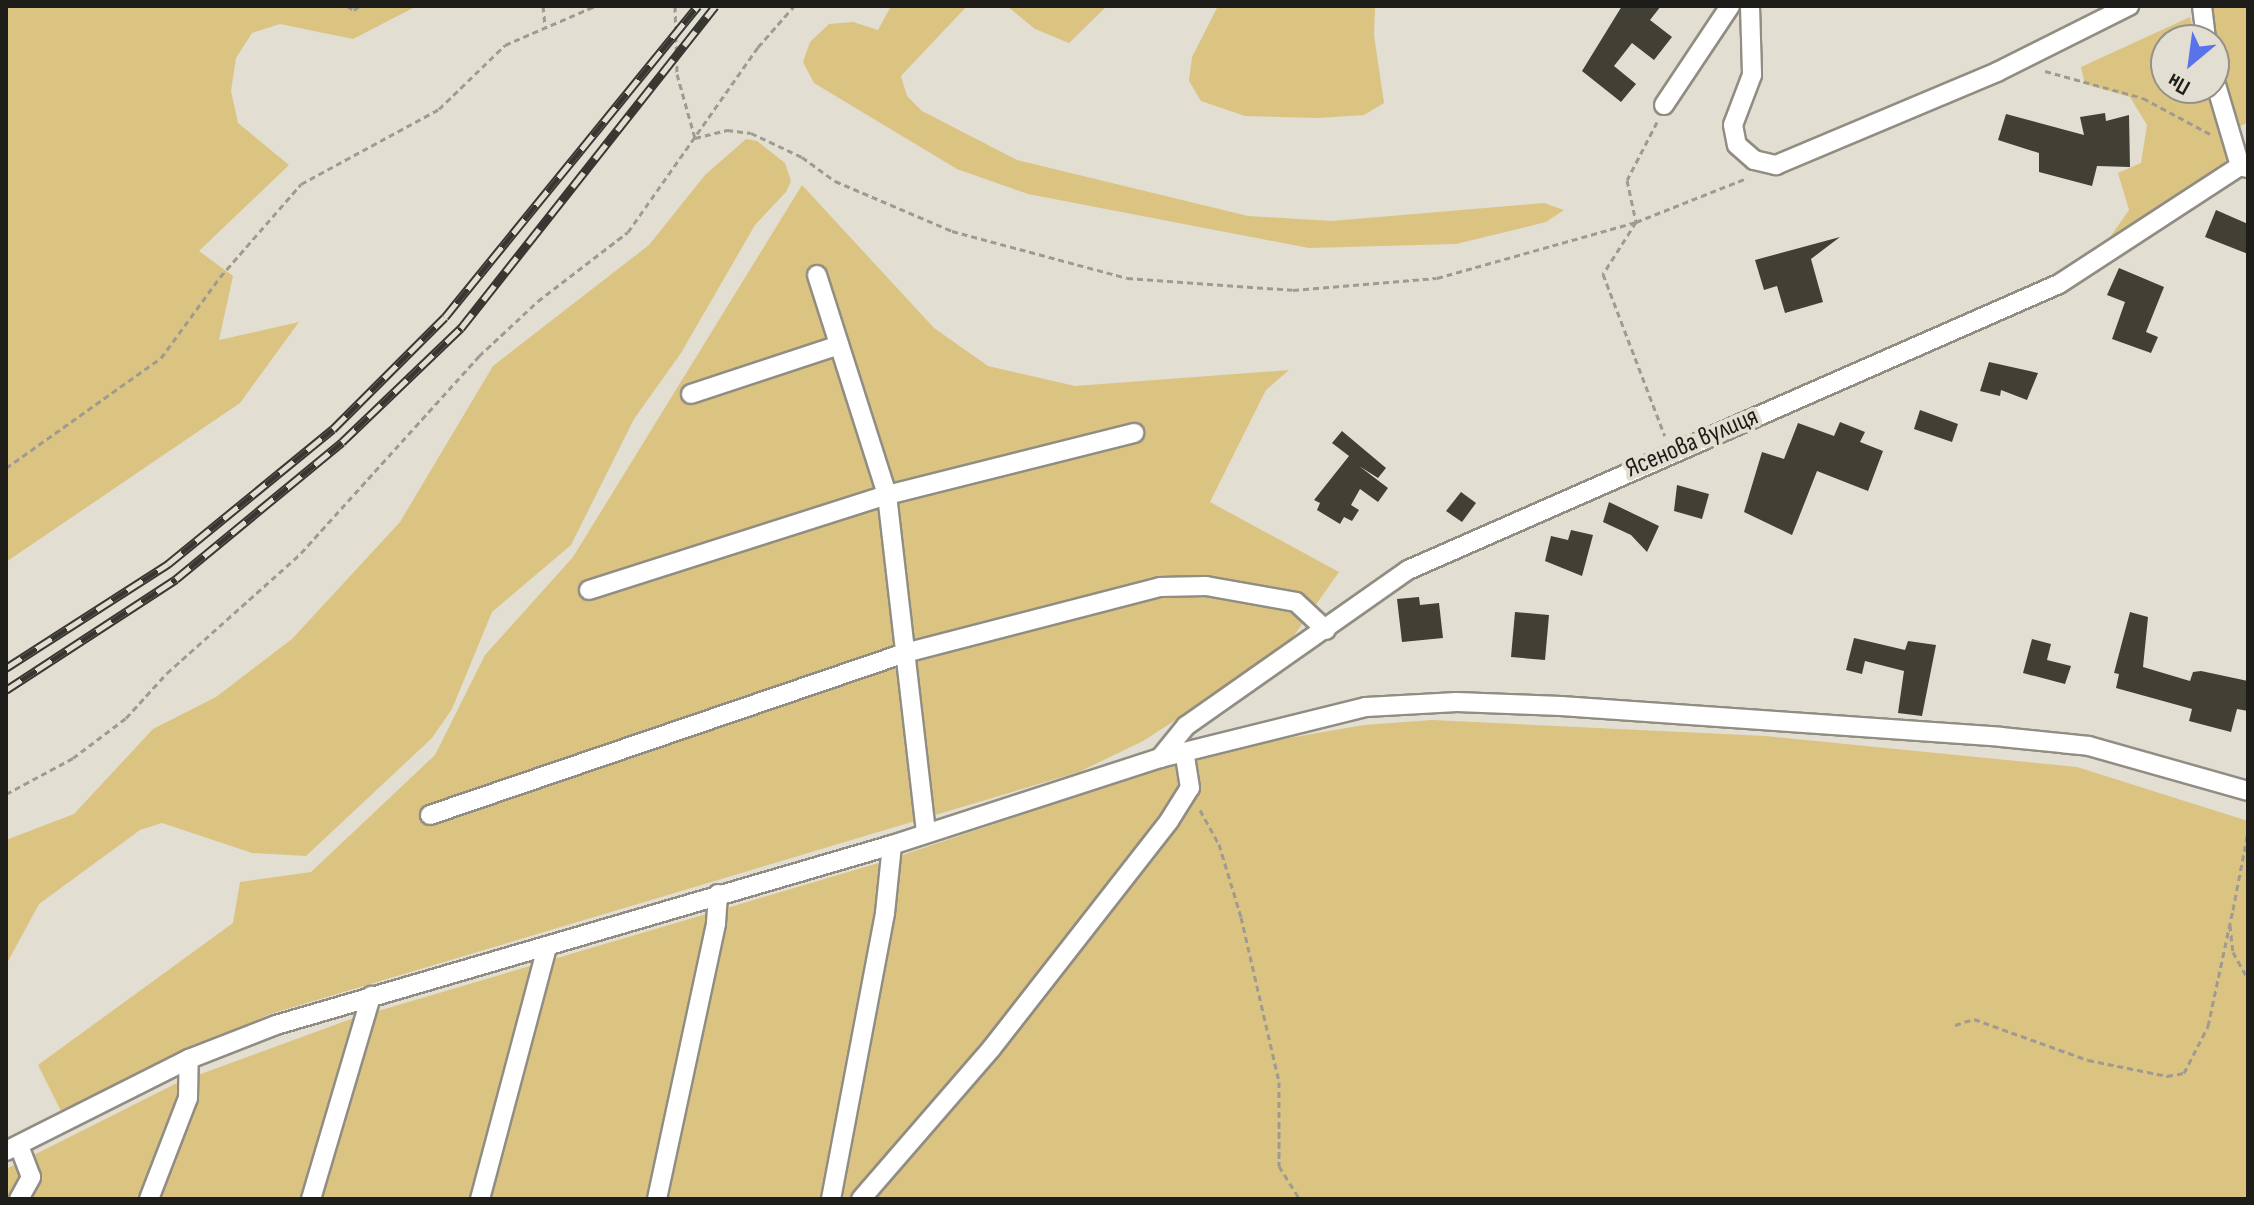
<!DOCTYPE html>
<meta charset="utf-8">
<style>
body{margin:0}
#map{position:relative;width:2254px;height:1205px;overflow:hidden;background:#e3ded2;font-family:"Sofia Sans Condensed",sans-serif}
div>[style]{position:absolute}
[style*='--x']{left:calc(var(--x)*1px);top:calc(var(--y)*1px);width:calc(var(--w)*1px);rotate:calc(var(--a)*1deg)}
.green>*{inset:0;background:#dbc382}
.building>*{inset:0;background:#423f35}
.path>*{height:3px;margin-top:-1.5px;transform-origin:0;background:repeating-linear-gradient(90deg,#9f9b91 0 6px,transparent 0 10px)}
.roads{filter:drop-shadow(2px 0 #918d82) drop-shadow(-2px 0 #918d82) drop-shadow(0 2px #918d82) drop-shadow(0 -2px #918d82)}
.minor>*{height:18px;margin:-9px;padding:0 9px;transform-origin:9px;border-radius:9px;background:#fff}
.rail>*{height:9px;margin-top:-4.5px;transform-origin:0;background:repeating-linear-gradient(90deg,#e3ded2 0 18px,#393732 0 36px);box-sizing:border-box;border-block:2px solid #393732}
span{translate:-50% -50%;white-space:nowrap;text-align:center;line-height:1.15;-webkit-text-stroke:8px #e3ded2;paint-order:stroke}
.street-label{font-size:26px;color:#1f1d19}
.frame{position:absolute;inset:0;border:8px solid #1f1d19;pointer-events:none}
.north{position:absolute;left:2150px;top:24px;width:80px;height:80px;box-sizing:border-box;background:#e3ded2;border:2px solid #959188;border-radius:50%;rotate:209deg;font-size:22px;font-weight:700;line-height:32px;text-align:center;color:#1f1d19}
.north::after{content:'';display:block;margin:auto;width:28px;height:36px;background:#5a73ea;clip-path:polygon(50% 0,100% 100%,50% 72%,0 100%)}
</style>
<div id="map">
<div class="green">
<i style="clip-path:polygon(6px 6px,417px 6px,353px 39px,280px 24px,252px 33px,236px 58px,231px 91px,238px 123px,289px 165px,199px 251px,233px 276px,219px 340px,299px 322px,240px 403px,6px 562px)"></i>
<i style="clip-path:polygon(891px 6px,967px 6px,901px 76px,907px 96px,922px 111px,1017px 160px,1248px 216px,1332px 221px,1544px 203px,1564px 210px,1546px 222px,1456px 244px,1309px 248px,1028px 194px,957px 169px,814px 83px,803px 62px,810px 42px,829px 24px,853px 22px,878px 30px)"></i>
<i style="clip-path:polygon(1007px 6px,1107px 6px,1069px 43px,1035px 29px)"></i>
<i style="clip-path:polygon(1218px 6px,1375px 6px,1374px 35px,1384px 103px,1364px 115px,1318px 118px,1245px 116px,1201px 101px,1189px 81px,1192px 57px)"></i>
<i style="clip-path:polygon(2207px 6px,2248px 6px,2248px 122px,2234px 130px)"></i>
<i style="clip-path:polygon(2190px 17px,2196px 40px,2166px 40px,2166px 88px,2209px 88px,2227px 156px,2222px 172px,2101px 250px,2129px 210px,2118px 173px,2141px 163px,2147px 125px,2130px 97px,2085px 84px,2081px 67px)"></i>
<i style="clip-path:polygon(746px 139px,757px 141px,785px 163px,791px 181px,786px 192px,755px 225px,681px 353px,634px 419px,571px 545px,492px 612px,452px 709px,432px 738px,306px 856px,252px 853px,162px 823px,140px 830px,39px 904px,6px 965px,6px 840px,74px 814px,153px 729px,216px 697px,292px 639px,400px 522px,493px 366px,649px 245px,705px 175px)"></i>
<i style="clip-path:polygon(802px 185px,934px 328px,988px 366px,1075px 386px,1289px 370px,1266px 390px,1210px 502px,1339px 572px,1283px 651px,1143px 741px,1079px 772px,270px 1014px,61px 1111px,38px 1065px,233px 923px,240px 882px,311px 872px,435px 755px,485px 655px,573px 557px)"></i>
<i style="clip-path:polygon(1432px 720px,1766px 736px,2077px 767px,2248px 821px,2248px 1199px,6px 1199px,6px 1169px,179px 1082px,351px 1019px,882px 862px,1208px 752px,1364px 725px)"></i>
</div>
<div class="building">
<i style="clip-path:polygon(1622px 6px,1661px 6px,1650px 20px,1672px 37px,1654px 60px,1632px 43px,1614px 66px,1636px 84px,1621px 102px,1582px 71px)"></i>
<i style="clip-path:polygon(2105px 113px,2106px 121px,2129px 115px,2130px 167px,2097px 166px,2092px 186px,2039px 172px,2039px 153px,1998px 140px,2006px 114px,2084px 135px,2080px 117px)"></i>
<i style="clip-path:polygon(2216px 210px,2248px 224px,2248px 254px,2205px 237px)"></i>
<i style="clip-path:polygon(1840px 237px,1811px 259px,1823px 302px,1785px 313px,1777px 286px,1764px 290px,1755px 260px)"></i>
<i style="clip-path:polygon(2119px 268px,2164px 287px,2146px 332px,2158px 337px,2151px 353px,2112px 339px,2125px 302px,2107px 295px)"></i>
<i style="clip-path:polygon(1989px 362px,2038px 373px,2027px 400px,2001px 390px,2000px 396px,1980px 391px)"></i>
<i style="clip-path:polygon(1920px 410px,1958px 424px,1952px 442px,1914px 429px)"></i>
<i style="clip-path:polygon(1840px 422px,1865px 432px,1860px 442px,1883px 451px,1868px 491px,1817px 471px,1792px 535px,1744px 512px,1762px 452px,1784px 459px,1798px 423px,1834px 436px)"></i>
<i style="clip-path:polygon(1342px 431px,1386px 468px,1378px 478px,1359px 466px,1388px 488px,1378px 502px,1360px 489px,1351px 505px,1359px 510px,1352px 521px,1344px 517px,1340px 524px,1317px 510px,1320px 503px,1314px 500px,1349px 456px,1332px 443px)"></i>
<i style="clip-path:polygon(1677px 485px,1709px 494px,1702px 519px,1674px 511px)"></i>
<i style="clip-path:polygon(1461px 492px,1476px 503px,1462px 522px,1446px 511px)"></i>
<i style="clip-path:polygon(1609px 502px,1659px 526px,1647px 552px,1631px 535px,1603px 522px)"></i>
<i style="clip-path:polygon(1571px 530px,1593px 535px,1582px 576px,1545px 561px,1551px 536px,1568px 540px)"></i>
<i style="clip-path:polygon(1419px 597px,1420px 605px,1439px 603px,1443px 638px,1402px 642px,1397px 599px)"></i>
<i style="clip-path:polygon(1515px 612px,1549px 615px,1545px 660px,1511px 657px)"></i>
<i style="clip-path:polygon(2130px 612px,2148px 617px,2143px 667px,2190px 681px,2193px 672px,2201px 671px,2248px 681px,2248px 711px,2237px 709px,2231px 732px,2189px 721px,2192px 709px,2116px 688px,2119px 674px,2114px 673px)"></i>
<i style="clip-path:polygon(1854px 638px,1905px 650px,1908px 641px,1936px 645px,1922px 716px,1898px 713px,1904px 671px,1865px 661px,1862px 674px,1846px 670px)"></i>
<i style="clip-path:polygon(2032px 639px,2051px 644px,2047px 660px,2071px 666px,2065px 684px,2023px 673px)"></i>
</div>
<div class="path">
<i style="--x:347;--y:6;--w:8;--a:30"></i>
<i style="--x:354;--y:10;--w:6;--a:-39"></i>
<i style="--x:543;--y:6;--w:20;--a:84"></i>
<i style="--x:675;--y:6;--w:68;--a:88.3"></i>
<i style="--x:677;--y:74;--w:66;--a:74.3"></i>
<i style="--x:695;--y:138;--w:33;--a:-14"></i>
<i style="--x:727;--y:130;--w:24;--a:7"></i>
<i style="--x:751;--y:133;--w:56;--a:25.2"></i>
<i style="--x:802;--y:157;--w:41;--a:36"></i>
<i style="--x:835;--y:181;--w:127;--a:23.1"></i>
<i style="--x:952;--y:231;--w:181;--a:15"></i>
<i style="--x:1127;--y:278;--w:166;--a:4.1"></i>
<i style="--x:1293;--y:290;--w:144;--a:-4.8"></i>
<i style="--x:1437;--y:278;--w:207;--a:-15.7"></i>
<i style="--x:1636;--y:222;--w:62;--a:122.4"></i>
<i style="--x:1603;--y:274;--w:173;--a:69.1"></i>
<i style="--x:2045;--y:71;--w:102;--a:15.4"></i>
<i style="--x:2143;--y:98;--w:78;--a:28.2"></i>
<i style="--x:1657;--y:122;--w:65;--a:117.3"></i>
<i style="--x:1627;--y:180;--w:43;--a:77.9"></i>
<i style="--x:1636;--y:222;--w:119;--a:-21.6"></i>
<i style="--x:6;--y:468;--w:190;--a:-35.4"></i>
<i style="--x:161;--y:358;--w:100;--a:-53.9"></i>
<i style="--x:220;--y:277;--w:123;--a:-48.9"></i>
<i style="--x:301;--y:184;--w:157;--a:-28.5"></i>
<i style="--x:439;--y:109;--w:92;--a:-44.1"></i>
<i style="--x:505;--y:45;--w:98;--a:-23.4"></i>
<i style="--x:6;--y:794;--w:76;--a:-28.2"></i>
<i style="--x:73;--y:758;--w:66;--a:-37"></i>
<i style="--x:126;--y:718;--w:61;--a:-47.7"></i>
<i style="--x:167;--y:673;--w:180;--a:-41.8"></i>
<i style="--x:301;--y:553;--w:266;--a:-47.9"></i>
<i style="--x:479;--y:356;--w:81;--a:-43"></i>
<i style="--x:538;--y:301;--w:113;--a:-37.5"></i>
<i style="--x:628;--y:232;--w:226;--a:-54.9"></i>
<i style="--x:758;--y:47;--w:55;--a:-48.7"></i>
<i style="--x:1200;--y:810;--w:39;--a:61"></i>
<i style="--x:1219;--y:844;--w:76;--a:73.2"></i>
<i style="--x:1241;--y:917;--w:169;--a:77"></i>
<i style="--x:1279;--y:1082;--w:84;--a:90"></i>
<i style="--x:1279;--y:1166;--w:39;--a:58"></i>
<i style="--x:2233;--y:910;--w:80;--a:-79.2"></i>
<i style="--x:2230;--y:925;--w:27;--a:84"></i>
<i style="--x:2233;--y:952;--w:31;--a:61"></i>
<i style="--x:1955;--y:1025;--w:20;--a:-18"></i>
<i style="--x:1974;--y:1019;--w:121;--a:19.8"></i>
<i style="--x:2088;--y:1060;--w:81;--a:11.4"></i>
<i style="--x:2167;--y:1076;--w:17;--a:-10"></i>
<i style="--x:2184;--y:1073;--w:53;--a:-62.9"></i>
<i style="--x:2208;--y:1026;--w:120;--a:-77.9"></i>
</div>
<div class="roads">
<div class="minor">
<i style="--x:1750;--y:6;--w:69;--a:88.3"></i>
<i style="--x:1752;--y:75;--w:53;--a:110.8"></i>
<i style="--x:1733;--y:125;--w:20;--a:79"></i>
<i style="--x:1737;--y:145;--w:23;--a:41"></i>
<i style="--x:1754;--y:160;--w:23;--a:13"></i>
<i style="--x:1776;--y:165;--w:240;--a:-22.8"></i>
<i style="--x:1997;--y:72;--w:148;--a:-26.6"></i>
<i style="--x:2202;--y:6;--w:34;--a:83"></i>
<i style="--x:2214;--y:78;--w:92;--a:73.5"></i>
<i style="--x:1664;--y:105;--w:119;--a:-56.3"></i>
<i style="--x:817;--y:275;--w:231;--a:72.3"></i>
<i style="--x:887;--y:495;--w:340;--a:83.4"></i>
<i style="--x:691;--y:394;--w:156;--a:-18.3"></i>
<i style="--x:589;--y:590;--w:313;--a:-17.7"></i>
<i style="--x:887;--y:495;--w:255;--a:-14.1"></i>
<i style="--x:1160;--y:758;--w:41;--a:-50.9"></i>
<i style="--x:1186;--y:726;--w:271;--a:-35.1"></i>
<i style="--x:1408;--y:570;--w:711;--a:-23.72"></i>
<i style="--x:2059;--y:284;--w:216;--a:-33.1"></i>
<i style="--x:2240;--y:166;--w:8;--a:14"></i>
<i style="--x:430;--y:815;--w:502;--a:-18.83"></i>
<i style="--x:905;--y:653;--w:263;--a:-14.5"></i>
<i style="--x:1160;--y:587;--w:46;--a:-1.2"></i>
<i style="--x:1206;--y:586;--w:91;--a:10.1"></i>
<i style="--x:1296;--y:602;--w:41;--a:43"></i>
<i style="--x:6;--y:1151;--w:205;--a:-26.7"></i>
<i style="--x:189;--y:1059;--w:93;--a:-21.3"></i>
<i style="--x:276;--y:1025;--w:642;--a:-16.29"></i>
<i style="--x:892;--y:845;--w:282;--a:-18"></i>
<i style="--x:1160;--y:758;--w:212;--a:-13.9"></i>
<i style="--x:1366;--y:707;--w:91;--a:-3.1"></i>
<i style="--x:1457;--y:702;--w:104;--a:2.2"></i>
<i style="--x:1561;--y:706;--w:441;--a:4"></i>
<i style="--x:2001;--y:737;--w:88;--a:5.8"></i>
<i style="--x:2089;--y:746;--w:165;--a:15.8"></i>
<i style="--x:19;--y:1199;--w:25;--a:-61"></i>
<i style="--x:31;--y:1177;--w:34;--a:-111"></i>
<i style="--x:149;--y:1199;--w:108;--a:-68.9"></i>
<i style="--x:188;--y:1098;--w:39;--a:-89"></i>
<i style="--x:311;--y:1199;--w:212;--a:-73.5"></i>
<i style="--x:480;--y:1199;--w:260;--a:-75.1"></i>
<i style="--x:657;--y:1199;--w:282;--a:-77.9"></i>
<i style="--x:716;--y:923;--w:29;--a:-86"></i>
<i style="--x:831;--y:1199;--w:291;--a:-79.3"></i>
<i style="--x:885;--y:913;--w:68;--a:-84.1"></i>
<i style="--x:861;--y:1199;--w:198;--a:-49.1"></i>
<i style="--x:991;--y:1049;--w:289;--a:-52"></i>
<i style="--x:1169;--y:821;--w:39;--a:-58"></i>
<i style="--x:1190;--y:788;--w:36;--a:-99"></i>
</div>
</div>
<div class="rail">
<i style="--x:6;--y:668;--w:193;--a:-32.7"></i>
<i style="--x:168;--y:564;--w:213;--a:-39.3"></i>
<i style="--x:333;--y:429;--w:158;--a:-45"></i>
<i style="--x:445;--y:317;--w:401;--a:-50.9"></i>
<i style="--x:6;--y:690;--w:203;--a:-33.1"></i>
<i style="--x:176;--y:579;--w:215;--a:-39.5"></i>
<i style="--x:342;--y:442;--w:165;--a:-43.8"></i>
<i style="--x:461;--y:328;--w:410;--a:-51.7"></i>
</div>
<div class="street-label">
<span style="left:1692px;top:443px;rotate:-23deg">Ясенова вулиця</span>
</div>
<div class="frame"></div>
<div class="north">Пн</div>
</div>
